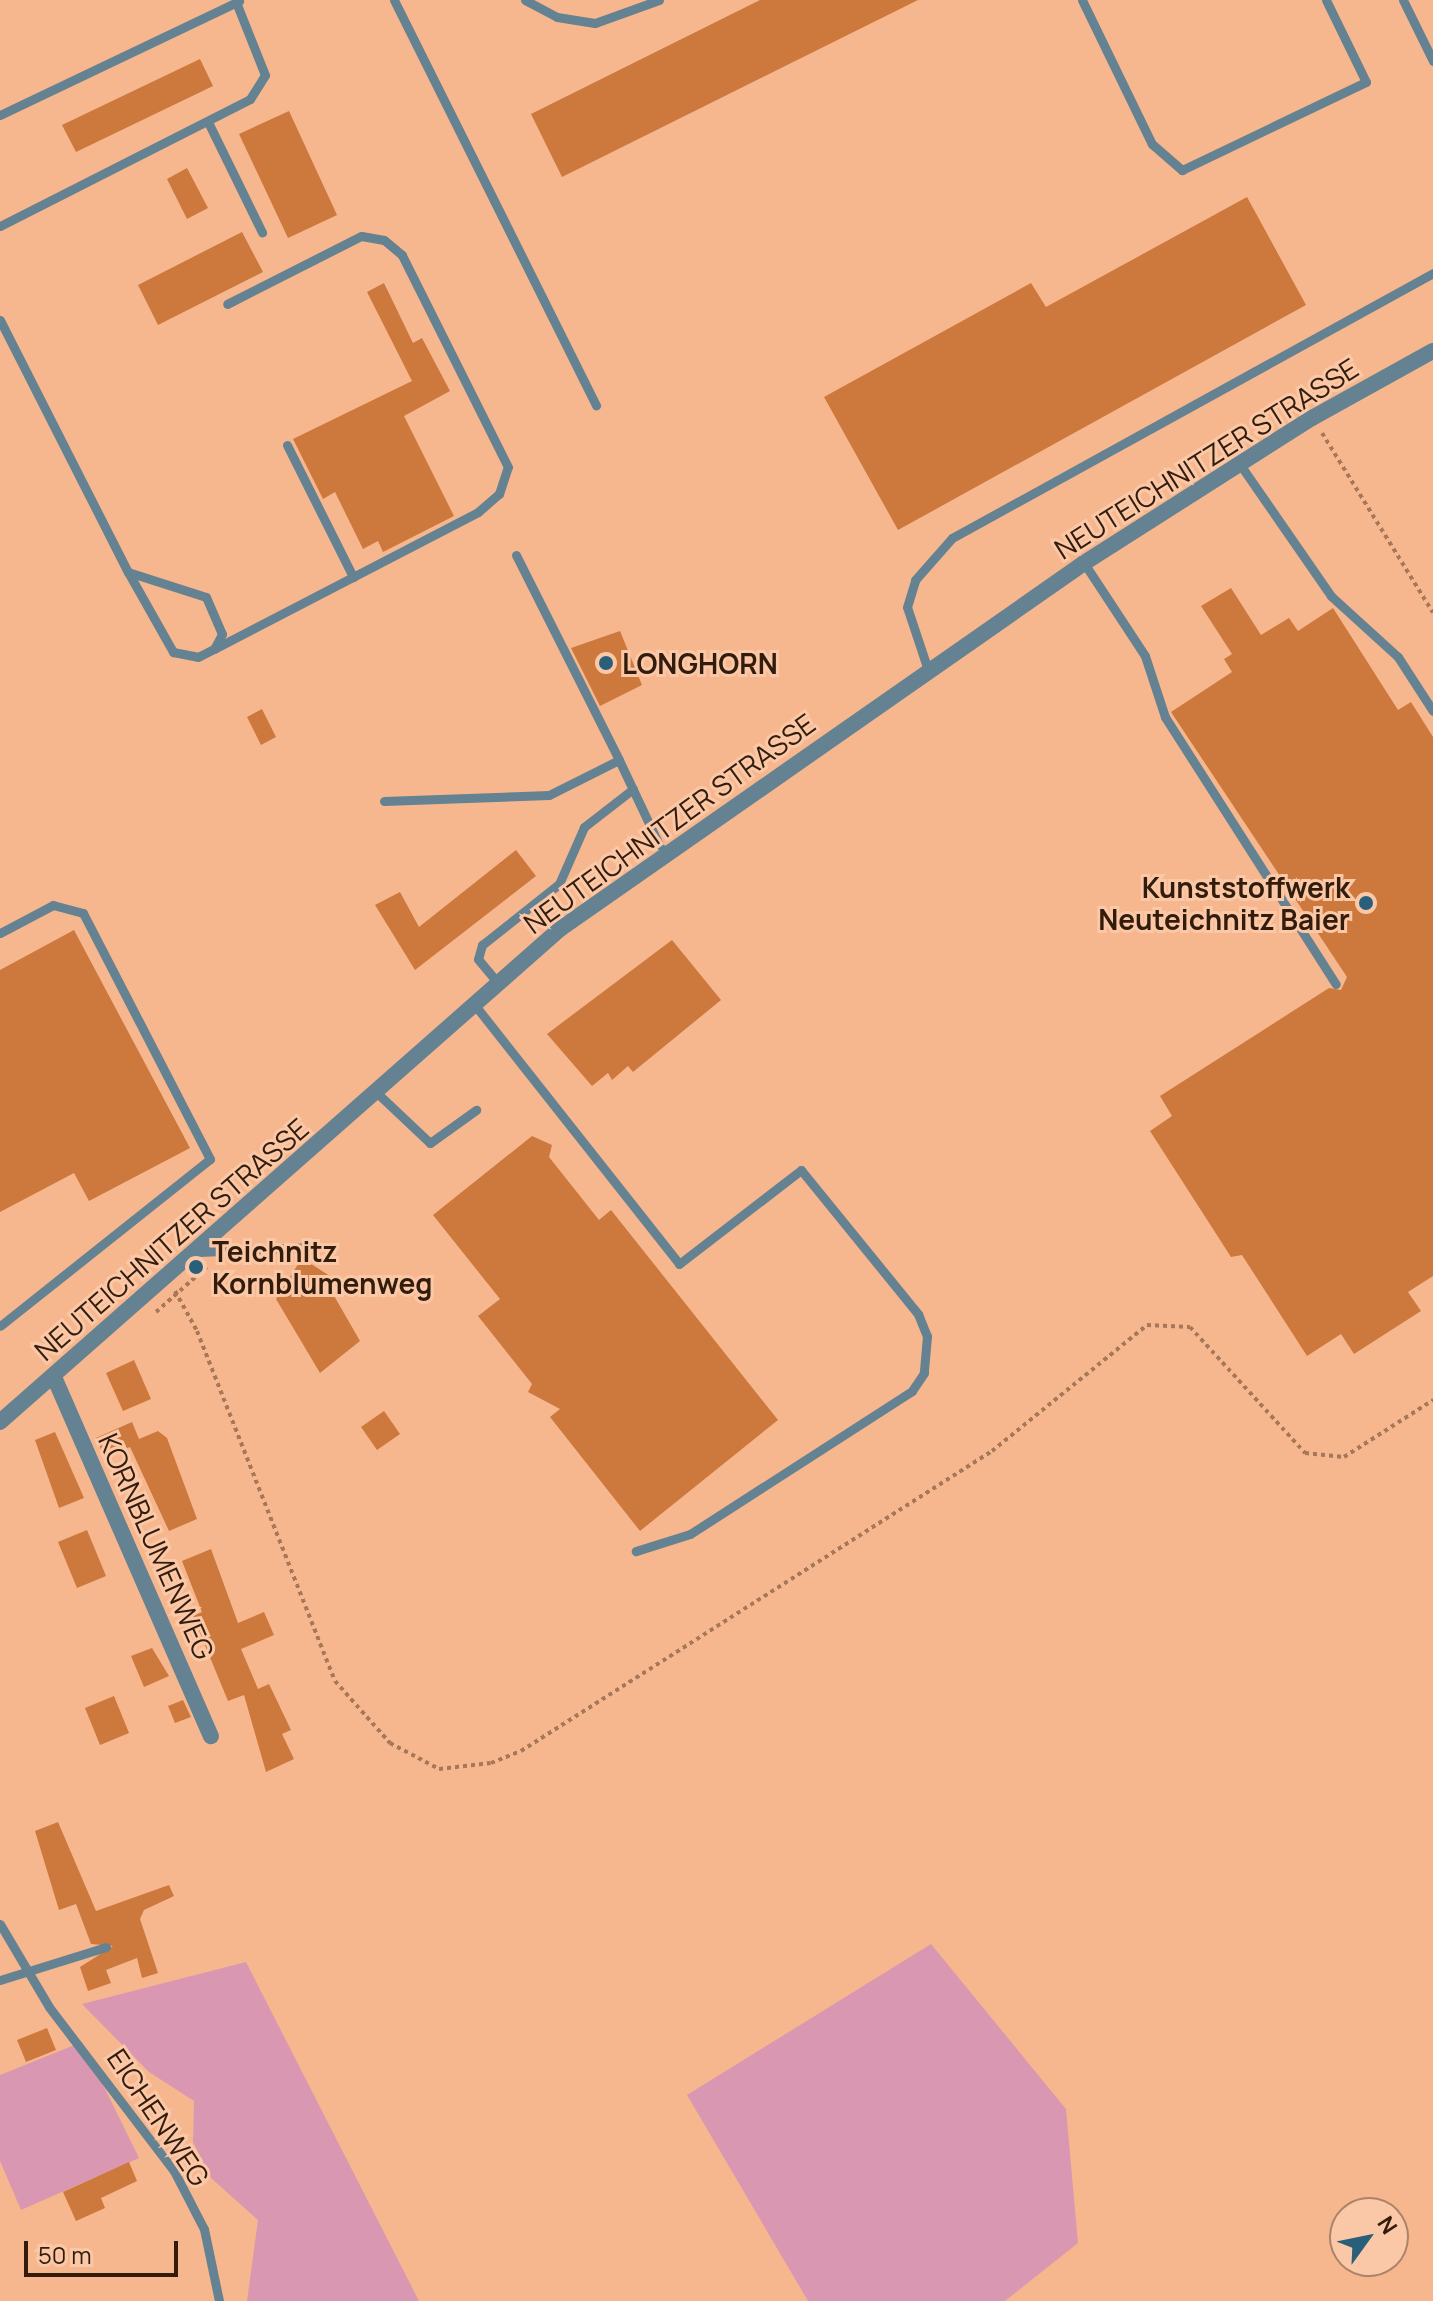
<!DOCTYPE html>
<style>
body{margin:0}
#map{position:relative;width:1433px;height:2301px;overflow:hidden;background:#f7b78e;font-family:Manrope,sans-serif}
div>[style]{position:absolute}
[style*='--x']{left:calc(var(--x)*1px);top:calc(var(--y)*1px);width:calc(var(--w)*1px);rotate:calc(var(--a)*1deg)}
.green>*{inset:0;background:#d997b1}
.building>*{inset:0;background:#cd783c}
.path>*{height:4px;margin-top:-2px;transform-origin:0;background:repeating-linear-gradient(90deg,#a67758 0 4px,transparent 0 8px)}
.lane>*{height:9px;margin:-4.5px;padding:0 4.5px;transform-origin:4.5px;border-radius:4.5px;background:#658292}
.street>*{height:16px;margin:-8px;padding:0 8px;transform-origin:8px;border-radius:8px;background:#658292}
.dots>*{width:22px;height:22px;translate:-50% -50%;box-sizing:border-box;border:4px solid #fbc8a7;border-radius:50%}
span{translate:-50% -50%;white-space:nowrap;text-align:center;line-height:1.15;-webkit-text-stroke:6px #fbc8a7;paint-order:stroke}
.street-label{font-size:28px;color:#331c0b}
.poi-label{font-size:28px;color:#331c0b;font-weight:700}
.left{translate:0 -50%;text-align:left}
.right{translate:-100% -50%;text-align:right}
.north{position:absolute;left:1329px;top:2197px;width:80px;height:80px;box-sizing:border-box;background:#fbc8a7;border:2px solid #ab8369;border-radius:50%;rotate:57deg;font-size:22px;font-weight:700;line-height:32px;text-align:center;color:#331c0b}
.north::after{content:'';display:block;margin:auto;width:28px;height:36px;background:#295f7a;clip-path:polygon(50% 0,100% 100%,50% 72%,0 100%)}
.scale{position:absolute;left:24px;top:2241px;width:154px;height:36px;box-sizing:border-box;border:4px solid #331c0b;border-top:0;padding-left:10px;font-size:24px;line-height:28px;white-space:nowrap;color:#331c0b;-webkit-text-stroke:6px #fbc8a7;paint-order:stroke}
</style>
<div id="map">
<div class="green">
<i style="clip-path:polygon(931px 1944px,1066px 2109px,1078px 2243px,1005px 2301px,808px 2301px,687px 2095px)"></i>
<i style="clip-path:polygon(246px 1962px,419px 2301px,247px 2301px,258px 2220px,211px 2178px,193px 2142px,194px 2101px,149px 2072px,82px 2004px)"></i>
<i style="clip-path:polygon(82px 2042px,139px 2158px,21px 2210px,0 2161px,0 2075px)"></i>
</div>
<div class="building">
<i style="clip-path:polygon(760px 0,918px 0,562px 177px,531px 114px)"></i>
<i style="clip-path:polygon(200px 59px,213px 86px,76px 152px,62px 125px)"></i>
<i style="clip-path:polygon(289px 111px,337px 215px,288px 238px,239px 134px)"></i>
<i style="clip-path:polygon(187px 168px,208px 208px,187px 219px,167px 179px)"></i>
<i style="clip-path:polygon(1247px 197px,1306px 305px,898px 530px,824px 397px,1031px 283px,1046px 307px)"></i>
<i style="clip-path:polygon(242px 232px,263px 272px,158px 325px,138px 285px)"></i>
<i style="clip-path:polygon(384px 283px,413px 343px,422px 338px,450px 391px,404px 416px,454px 516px,383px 552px,378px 541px,363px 549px,335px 492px,323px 499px,293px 439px,412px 381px,367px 292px)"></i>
<i style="clip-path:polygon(1231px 588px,1261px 635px,1289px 618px,1298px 631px,1333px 608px,1398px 710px,1411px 702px,1433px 737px,1433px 1276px,1408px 1292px,1421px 1311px,1354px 1354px,1341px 1334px,1307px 1356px,1242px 1255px,1231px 1257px,1150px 1131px,1172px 1116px,1160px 1096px,1329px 988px,1341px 990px,1347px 977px,1171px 712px,1232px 672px,1224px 659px,1232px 654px,1201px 606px)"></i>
<i style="clip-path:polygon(620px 631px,642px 685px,600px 706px,571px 648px)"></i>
<i style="clip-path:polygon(262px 709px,276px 737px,261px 745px,247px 717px)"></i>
<i style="clip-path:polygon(516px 850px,536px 876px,415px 970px,375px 905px,400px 892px,419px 927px)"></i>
<i style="clip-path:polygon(74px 930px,190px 1148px,89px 1201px,74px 1173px,0 1212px,0 970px)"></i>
<i style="clip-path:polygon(672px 940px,721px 1000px,633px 1072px,628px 1066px,612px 1080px,608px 1073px,592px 1086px,547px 1034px)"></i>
<i style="clip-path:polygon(532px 1136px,552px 1145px,549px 1157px,599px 1220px,611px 1210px,778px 1420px,640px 1531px,550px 1417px,560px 1409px,528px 1392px,532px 1384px,478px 1316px,500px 1299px,433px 1215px)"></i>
<i style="clip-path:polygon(302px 1258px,336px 1280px,329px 1287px,360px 1341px,320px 1373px,276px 1299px)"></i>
<i style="clip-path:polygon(134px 1360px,151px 1399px,123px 1411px,106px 1373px)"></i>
<i style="clip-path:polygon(384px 1411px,400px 1434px,377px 1450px,361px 1427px)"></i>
<i style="clip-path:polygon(132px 1422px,139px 1439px,158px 1431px,167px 1438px,197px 1519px,169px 1531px,130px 1447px,105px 1458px,96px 1438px)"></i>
<i style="clip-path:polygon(55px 1432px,84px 1498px,59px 1508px,35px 1440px)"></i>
<i style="clip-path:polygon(87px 1530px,106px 1576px,77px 1588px,58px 1542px)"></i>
<i style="clip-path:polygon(211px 1549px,238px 1623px,264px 1612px,274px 1635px,241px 1649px,258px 1689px,269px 1684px,291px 1730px,282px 1734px,294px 1759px,266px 1772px,244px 1695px,228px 1701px,193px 1616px,202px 1612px,182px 1561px)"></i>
<i style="clip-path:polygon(152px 1648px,169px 1676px,144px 1687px,131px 1656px)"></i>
<i style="clip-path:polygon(114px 1696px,129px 1733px,100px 1745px,85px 1708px)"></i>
<i style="clip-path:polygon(183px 1700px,191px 1717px,175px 1723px,168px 1706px)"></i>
<i style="clip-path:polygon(58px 1822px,96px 1911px,169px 1885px,174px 1896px,144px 1910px,140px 1919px,158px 1973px,142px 1978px,137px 1958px,106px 1970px,111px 1983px,88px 1991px,80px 1967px,113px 1946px,91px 1944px,76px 1904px,59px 1910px,35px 1831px)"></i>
<i style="clip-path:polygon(47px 2028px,56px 2050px,26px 2062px,17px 2040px)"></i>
<i style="clip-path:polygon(129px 2162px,137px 2181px,101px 2198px,105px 2208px,76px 2221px,63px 2192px)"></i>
</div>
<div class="path">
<i style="--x:1322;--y:433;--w:211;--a:58.3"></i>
<i style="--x:175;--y:1291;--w:46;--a:61.2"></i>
<i style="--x:197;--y:1331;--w:376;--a:68.5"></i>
<i style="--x:335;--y:1681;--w:83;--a:48.4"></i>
<i style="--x:390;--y:1743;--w:55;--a:28"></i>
<i style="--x:439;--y:1769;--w:52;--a:-6.6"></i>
<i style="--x:491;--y:1763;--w:32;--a:-22"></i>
<i style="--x:521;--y:1751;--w:558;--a:-32.49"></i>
<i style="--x:992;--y:1451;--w:200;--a:-39.1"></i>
<i style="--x:1147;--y:1325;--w:43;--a:2.7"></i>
<i style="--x:1190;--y:1327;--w:171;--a:47.6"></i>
<i style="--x:1305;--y:1453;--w:39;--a:6"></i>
<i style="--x:1344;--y:1457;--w:106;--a:-32.6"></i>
<i style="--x:156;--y:1312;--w:71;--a:-41.6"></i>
</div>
<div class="lane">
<i style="--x:394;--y:0;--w:453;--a:63.5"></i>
<i style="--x:525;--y:0;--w:36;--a:28"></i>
<i style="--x:557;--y:17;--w:38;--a:9"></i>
<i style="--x:595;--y:23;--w:68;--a:-19.8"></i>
<i style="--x:1082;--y:0;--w:160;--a:64.1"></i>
<i style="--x:1152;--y:144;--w:40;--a:41"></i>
<i style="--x:1182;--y:170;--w:204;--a:-25.6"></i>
<i style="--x:1366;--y:82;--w:91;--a:-116"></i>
<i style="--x:1403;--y:0;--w:68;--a:63.8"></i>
<i style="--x:0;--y:115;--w:265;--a:-25.5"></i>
<i style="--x:208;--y:122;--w:123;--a:63.9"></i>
<i style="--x:0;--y:226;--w:280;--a:-26.9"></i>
<i style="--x:250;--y:99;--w:28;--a:-58"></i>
<i style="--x:265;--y:75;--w:79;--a:-111.7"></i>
<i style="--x:0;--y:320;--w:283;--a:63.1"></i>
<i style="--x:128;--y:572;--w:92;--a:60.6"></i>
<i style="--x:173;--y:652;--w:25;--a:11"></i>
<i style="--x:198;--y:657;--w:18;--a:-27"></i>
<i style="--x:214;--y:649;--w:17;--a:-62"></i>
<i style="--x:222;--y:634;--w:40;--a:-113.4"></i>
<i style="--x:206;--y:597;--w:82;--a:-162.2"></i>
<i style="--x:287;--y:445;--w:148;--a:63.4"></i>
<i style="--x:1239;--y:463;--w:162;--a:55.3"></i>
<i style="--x:1331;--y:596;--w:91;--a:42.3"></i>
<i style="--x:1398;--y:657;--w:64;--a:57.1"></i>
<i style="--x:516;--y:555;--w:229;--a:63.3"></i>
<i style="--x:1084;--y:563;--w:111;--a:56.7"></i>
<i style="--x:1145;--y:656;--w:64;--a:71.8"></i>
<i style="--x:1165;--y:717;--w:317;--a:57.4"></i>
<i style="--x:214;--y:649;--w:297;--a:-27.4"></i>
<i style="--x:478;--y:512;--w:28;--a:-41"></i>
<i style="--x:499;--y:494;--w:28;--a:-72"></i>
<i style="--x:508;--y:467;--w:237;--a:-116.6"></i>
<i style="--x:402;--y:255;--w:23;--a:-140"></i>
<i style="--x:384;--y:240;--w:23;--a:-170"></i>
<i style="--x:361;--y:236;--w:150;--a:153.1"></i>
<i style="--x:928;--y:670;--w:66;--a:-108.4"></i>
<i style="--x:907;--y:607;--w:28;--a:-73"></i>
<i style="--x:915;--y:580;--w:56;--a:-48.6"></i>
<i style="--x:952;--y:538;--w:549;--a:-28.85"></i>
<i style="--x:384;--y:801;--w:165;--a:-2.1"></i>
<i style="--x:549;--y:795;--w:78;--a:-26.6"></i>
<i style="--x:619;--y:760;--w:105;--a:64.7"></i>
<i style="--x:0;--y:933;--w:60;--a:-27.8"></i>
<i style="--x:53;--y:905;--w:31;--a:15"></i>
<i style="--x:83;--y:913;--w:277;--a:62.7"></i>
<i style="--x:210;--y:1159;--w:268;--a:141.5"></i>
<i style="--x:498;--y:983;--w:31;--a:-130"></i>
<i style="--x:478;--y:959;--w:15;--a:-74"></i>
<i style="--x:482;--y:945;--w:98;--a:-38.4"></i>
<i style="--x:559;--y:884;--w:62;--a:-66.3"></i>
<i style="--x:584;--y:827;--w:62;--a:-37.8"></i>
<i style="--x:474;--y:1004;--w:331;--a:51.7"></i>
<i style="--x:679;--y:1264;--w:154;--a:-37.6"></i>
<i style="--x:801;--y:1170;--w:186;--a:50.9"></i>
<i style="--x:918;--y:1314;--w:24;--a:68"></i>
<i style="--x:927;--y:1336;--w:37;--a:95"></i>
<i style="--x:924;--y:1373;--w:22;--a:124"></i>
<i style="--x:912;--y:1391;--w:264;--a:147.2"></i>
<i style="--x:690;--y:1534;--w:57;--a:162.5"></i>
<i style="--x:376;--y:1092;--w:74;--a:43.4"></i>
<i style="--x:430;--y:1143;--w:57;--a:-35.7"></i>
<i style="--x:199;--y:1252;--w:114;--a:-2.5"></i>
<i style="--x:0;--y:1924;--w:96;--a:59.4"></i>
<i style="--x:49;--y:2007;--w:206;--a:52.7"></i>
<i style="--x:174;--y:2171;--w:65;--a:62.7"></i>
<i style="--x:204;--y:2229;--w:74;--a:78.2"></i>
<i style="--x:0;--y:1980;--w:111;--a:-17.3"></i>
</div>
<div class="street">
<i style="--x:54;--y:1377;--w:392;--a:66.4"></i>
<i style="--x:0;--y:1422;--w:746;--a:-41.36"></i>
<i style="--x:560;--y:929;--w:639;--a:-34.93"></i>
<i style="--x:1084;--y:563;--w:270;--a:-32.5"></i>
<i style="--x:1312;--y:418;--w:138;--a:-29"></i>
</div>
<div class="dots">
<i style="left:606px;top:663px;background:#295f7a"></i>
<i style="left:1366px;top:903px;background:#295f7a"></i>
<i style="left:196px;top:1267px;background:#295f7a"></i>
</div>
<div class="street-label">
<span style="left:1206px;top:458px;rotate:-32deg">NEUTEICHNITZER STRASSE</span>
<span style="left:669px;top:823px;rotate:-36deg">NEUTEICHNITZER STRASSE</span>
<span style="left:171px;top:1239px;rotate:-41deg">NEUTEICHNITZER STRASSE</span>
<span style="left:157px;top:1546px;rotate:66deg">KORNBLUMENWEG</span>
<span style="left:159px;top:2117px;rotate:56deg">EICHENWEG</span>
</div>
<div class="poi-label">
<span class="left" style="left:622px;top:663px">LONGHORN</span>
<span class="right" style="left:1350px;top:903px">Kunststoffwerk<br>Neuteichnitz Baier</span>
<span class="left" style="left:212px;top:1267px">Teichnitz<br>Kornblumenweg</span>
</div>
<div class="north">N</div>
<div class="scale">50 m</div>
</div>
